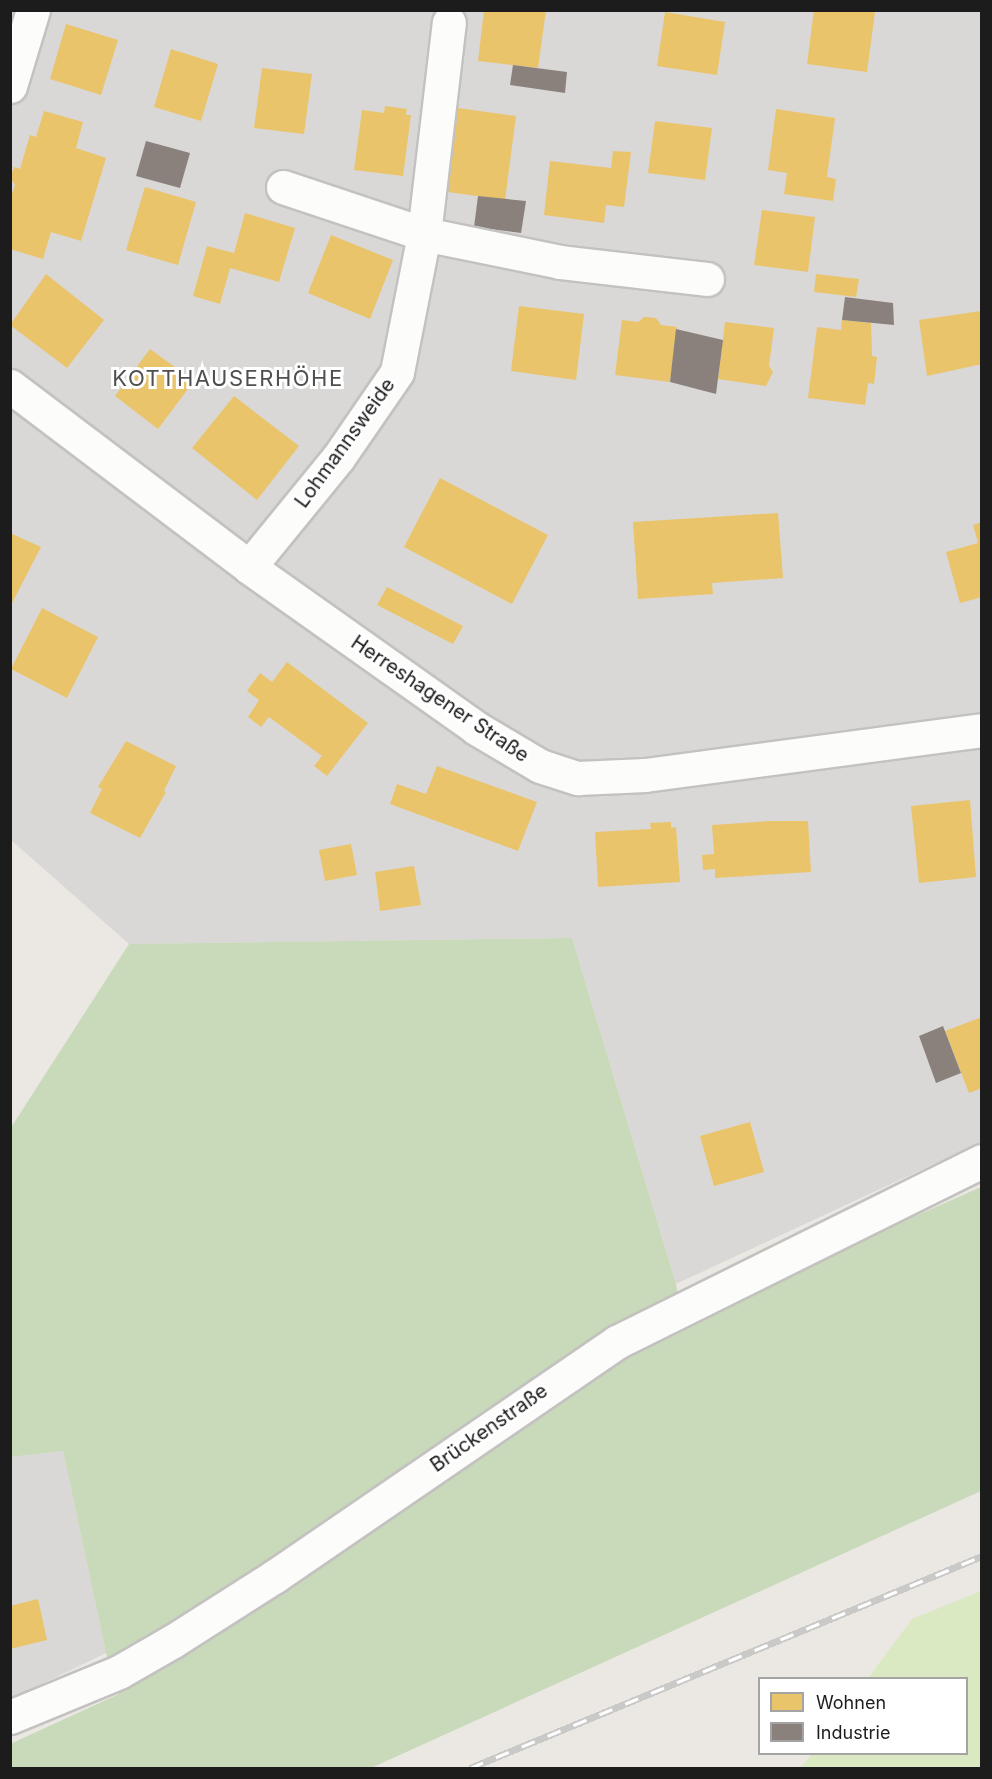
<!DOCTYPE html>
<meta charset="utf-8">
<style>
body{margin:0}
#map{position:relative;width:992px;height:1779px;overflow:hidden;background:#ebe8e4;font-family:Inter,sans-serif}
div>[style]{position:absolute}
[style*='--x']{left:calc(var(--x)*1px);top:calc(var(--y)*1px);width:calc(var(--w)*1px);rotate:calc(var(--a)*1deg)}
.residential>*{inset:0;background:#dad8d6}
.grass>*{inset:0;background:#dae9c2}
.forest>*{inset:0;background:#c8dab9}
.homes>*{inset:0;background:#e9c46a}
.industry>*{inset:0;background:#8a817c}
.roads{filter:drop-shadow(2px 0 #c3c2c0) drop-shadow(-2px 0 #c3c2c0) drop-shadow(0 2px #c3c2c0) drop-shadow(0 -2px #c3c2c0)}
.minor>*{height:33px;margin:-16.5px;padding:0 16.5px;transform-origin:16.5px;border-radius:16.5px;background:#fcfcfb}
.rail>*{height:7px;margin-top:-3.5px;transform-origin:0;background:repeating-linear-gradient(90deg,#fff 0 14px,#c9c9c8 0 28px);box-sizing:border-box;border-block:2px solid #c9c9c8}
span{translate:-50% -50%;white-space:nowrap;text-align:center;line-height:1.15;-webkit-text-stroke:6px #fff;paint-order:stroke}
.street-label{font-size:20px;color:#1c1c1c}
.quarter-label{font-size:22px;color:#4f4f4f;letter-spacing:1.5px}
.frame{position:absolute;inset:0;border:12px solid #1c1c1c;pointer-events:none}
.legend{position:absolute;left:758px;top:1677px;width:210px;height:78px;box-sizing:border-box;background:#fff;border:2px solid #a4a4a4;margin:0;padding:8px 10px;list-style:none;font-size:18px;color:#1c1c1c}
.legend li{display:flex;align-items:center;gap:12px;height:30px}
.legend b{width:30px;border:2px solid #a4a4a4}
</style>
<div id="map">
<div class="residential">
<i style="clip-path:polygon(11px 11px,981px 11px,981px 1142px,676px 1284px,572px 938px,129px 944px,11px 840px)"></i>
<i style="clip-path:polygon(63px 1451px,106px 1653px,11px 1699px,11px 1457px)"></i>
</div>
<div class="grass">
<i style="clip-path:polygon(981px 1591px,981px 1768px,800px 1768px,812px 1754px,966px 1754px,966px 1678px,868px 1678px,912px 1619px)"></i>
</div>
<div class="forest">
<i style="clip-path:polygon(572px 938px,676px 1284px,683px 1319px,981px 1187px,981px 1491px,371px 1768px,11px 1768px,10px 1744px,119px 1694px,106px 1653px,63px 1451px,11px 1457px,10px 1129px,129px 944px)"></i>
</div>
<div class="homes">
<i style="clip-path:polygon(484px 10px,546px 10px,538px 68px,478px 61px)"></i>
<i style="clip-path:polygon(814px 10px,875px 12px,867px 72px,807px 64px)"></i>
<i style="clip-path:polygon(665px 12px,725px 22px,717px 75px,657px 66px)"></i>
<i style="clip-path:polygon(66px 24px,118px 40px,101px 95px,50px 79px)"></i>
<i style="clip-path:polygon(171px 49px,218px 64px,201px 121px,154px 107px)"></i>
<i style="clip-path:polygon(262px 68px,312px 74px,304px 134px,254px 128px)"></i>
<i style="clip-path:polygon(385px 106px,407px 109px,406px 115px,411px 115px,403px 176px,354px 170px,362px 110px,384px 113px)"></i>
<i style="clip-path:polygon(458px 108px,516px 116px,505px 200px,448px 192px)"></i>
<i style="clip-path:polygon(776px 109px,835px 118px,827px 177px,836px 179px,833px 201px,784px 194px,787px 173px,768px 170px)"></i>
<i style="clip-path:polygon(44px 111px,83px 122px,76px 148px,106px 158px,81px 241px,51px 232px,43px 259px,10px 249px,10px 199px,15px 185px,10px 178px,14px 167px,20px 169px,30px 135px,36px 137px)"></i>
<i style="clip-path:polygon(655px 121px,712px 128px,705px 180px,648px 173px)"></i>
<i style="clip-path:polygon(613px 151px,631px 152px,624px 207px,606px 205px,604px 223px,544px 215px,550px 161px,611px 168px)"></i>
<i style="clip-path:polygon(145px 187px,196px 202px,178px 265px,126px 250px)"></i>
<i style="clip-path:polygon(762px 210px,815px 217px,808px 272px,754px 265px)"></i>
<i style="clip-path:polygon(245px 213px,295px 228px,279px 282px,230px 268px,220px 304px,193px 296px,207px 246px,234px 253px)"></i>
<i style="clip-path:polygon(331px 235px,393px 260px,370px 319px,308px 293px)"></i>
<i style="clip-path:polygon(46px 274px,104px 320px,67px 368px,10px 325px)"></i>
<i style="clip-path:polygon(816px 274px,859px 279px,856px 297px,814px 292px)"></i>
<i style="clip-path:polygon(519px 306px,584px 314px,576px 380px,511px 371px)"></i>
<i style="clip-path:polygon(981px 311px,982px 364px,927px 376px,919px 320px)"></i>
<i style="clip-path:polygon(644px 317px,656px 318px,661px 325px,677px 327px,670px 382px,615px 375px,622px 320px,638px 322px)"></i>
<i style="clip-path:polygon(842px 320px,871px 323px,872px 356px,877px 357px,874px 384px,868px 383px,865px 405px,808px 398px,817px 327px,841px 330px)"></i>
<i style="clip-path:polygon(725px 322px,774px 328px,769px 366px,773px 372px,766px 386px,718px 379px)"></i>
<i style="clip-path:polygon(150px 349px,194px 381px,158px 429px,115px 396px)"></i>
<i style="clip-path:polygon(234px 396px,299px 446px,257px 500px,192px 448px)"></i>
<i style="clip-path:polygon(440px 478px,548px 535px,512px 604px,404px 547px)"></i>
<i style="clip-path:polygon(778px 513px,783px 578px,712px 583px,713px 594px,638px 599px,633px 522px)"></i>
<i style="clip-path:polygon(982px 522px,982px 597px,960px 603px,946px 552px,978px 543px,973px 525px)"></i>
<i style="clip-path:polygon(10px 533px,41px 547px,10px 607px)"></i>
<i style="clip-path:polygon(387px 587px,463px 626px,453px 644px,377px 605px)"></i>
<i style="clip-path:polygon(42px 608px,98px 637px,67px 698px,11px 669px)"></i>
<i style="clip-path:polygon(287px 662px,368px 723px,327px 776px,314px 766px,322px 756px,269px 717px,261px 727px,248px 717px,259px 700px,247px 691px,260px 673px,272px 682px)"></i>
<i style="clip-path:polygon(126px 741px,176px 766px,164px 791px,166px 792px,140px 838px,90px 813px,102px 789px,98px 787px)"></i>
<i style="clip-path:polygon(437px 766px,537px 802px,518px 851px,390px 804px,397px 784px,426px 794px)"></i>
<i style="clip-path:polygon(970px 800px,976px 877px,919px 883px,911px 806px)"></i>
<i style="clip-path:polygon(771px 821px,808px 821px,811px 872px,715px 878px,715px 869px,703px 870px,702px 855px,714px 854px,712px 825px)"></i>
<i style="clip-path:polygon(671px 822px,671px 828px,676px 827px,680px 882px,598px 887px,595px 832px,651px 829px,650px 823px)"></i>
<i style="clip-path:polygon(351px 844px,357px 875px,325px 881px,319px 850px)"></i>
<i style="clip-path:polygon(414px 866px,421px 905px,380px 911px,375px 872px)"></i>
<i style="clip-path:polygon(982px 1017px,982px 1088px,969px 1093px,945px 1031px)"></i>
<i style="clip-path:polygon(750px 1122px,764px 1172px,714px 1186px,700px 1136px)"></i>
<i style="clip-path:polygon(38px 1599px,47px 1640px,10px 1649px,10px 1606px)"></i>
</div>
<div class="industry">
<i style="clip-path:polygon(513px 65px,567px 72px,565px 93px,510px 85px)"></i>
<i style="clip-path:polygon(146px 141px,190px 153px,180px 188px,136px 176px)"></i>
<i style="clip-path:polygon(478px 196px,526px 201px,521px 233px,474px 227px)"></i>
<i style="clip-path:polygon(845px 297px,893px 303px,894px 325px,842px 320px)"></i>
<i style="clip-path:polygon(676px 329px,723px 340px,716px 394px,670px 382px)"></i>
<i style="clip-path:polygon(943px 1026px,961px 1073px,936px 1083px,919px 1036px)"></i>
</div>
<div class="roads">
<div class="minor">
<i style="--x:10;--y:86;--w:79;--a:-73.2"></i>
<i style="--x:283;--y:187;--w:149;--a:18.4"></i>
<i style="--x:424;--y:234;--w:139;--a:11.6"></i>
<i style="--x:560;--y:262;--w:148;--a:6.6"></i>
<i style="--x:10;--y:386;--w:300;--a:37.1"></i>
<i style="--x:249;--y:567;--w:278;--a:35.3"></i>
<i style="--x:476;--y:728;--w:74;--a:30.7"></i>
<i style="--x:540;--y:766;--w:40;--a:18"></i>
<i style="--x:578;--y:778;--w:67;--a:-2.6"></i>
<i style="--x:645;--y:775;--w:340;--a:-7.6"></i>
<i style="--x:249;--y:567;--w:141;--a:-50.8"></i>
<i style="--x:338;--y:458;--w:104;--a:-55.5"></i>
<i style="--x:397;--y:372;--w:141;--a:-78.9"></i>
<i style="--x:424;--y:234;--w:213;--a:-83.3"></i>
<i style="--x:10;--y:1717;--w:118;--a:-22.4"></i>
<i style="--x:119;--y:1672;--w:62;--a:-29.9"></i>
<i style="--x:173;--y:1641;--w:121;--a:-32.5"></i>
<i style="--x:275;--y:1576;--w:414;--a:-34.4"></i>
<i style="--x:617;--y:1342;--w:407;--a:-26.4"></i>
</div>
</div>
<div class="rail">
<i style="--x:470;--y:1768;--w:554;--a:-22.49"></i>
</div>
<div class="street-label">
<span style="left:345px;top:443px;rotate:-54deg">Lohmannsweide</span>
<span style="left:440px;top:699px;rotate:34deg">Herreshagener Straße</span>
<span style="left:489px;top:1428px;rotate:-35deg">Brückenstraße</span>
</div>
<div class="quarter-label">
<span style="left:228px;top:379px">KOTTHAUSERHÖHE</span>
</div>
<div class="frame"></div>
<ul class="legend">
<li><b style="height:16px;background:#e9c46a"></b>Wohnen</li>
<li><b style="height:16px;background:#8a817c"></b>Industrie</li>
</ul>
</div>
